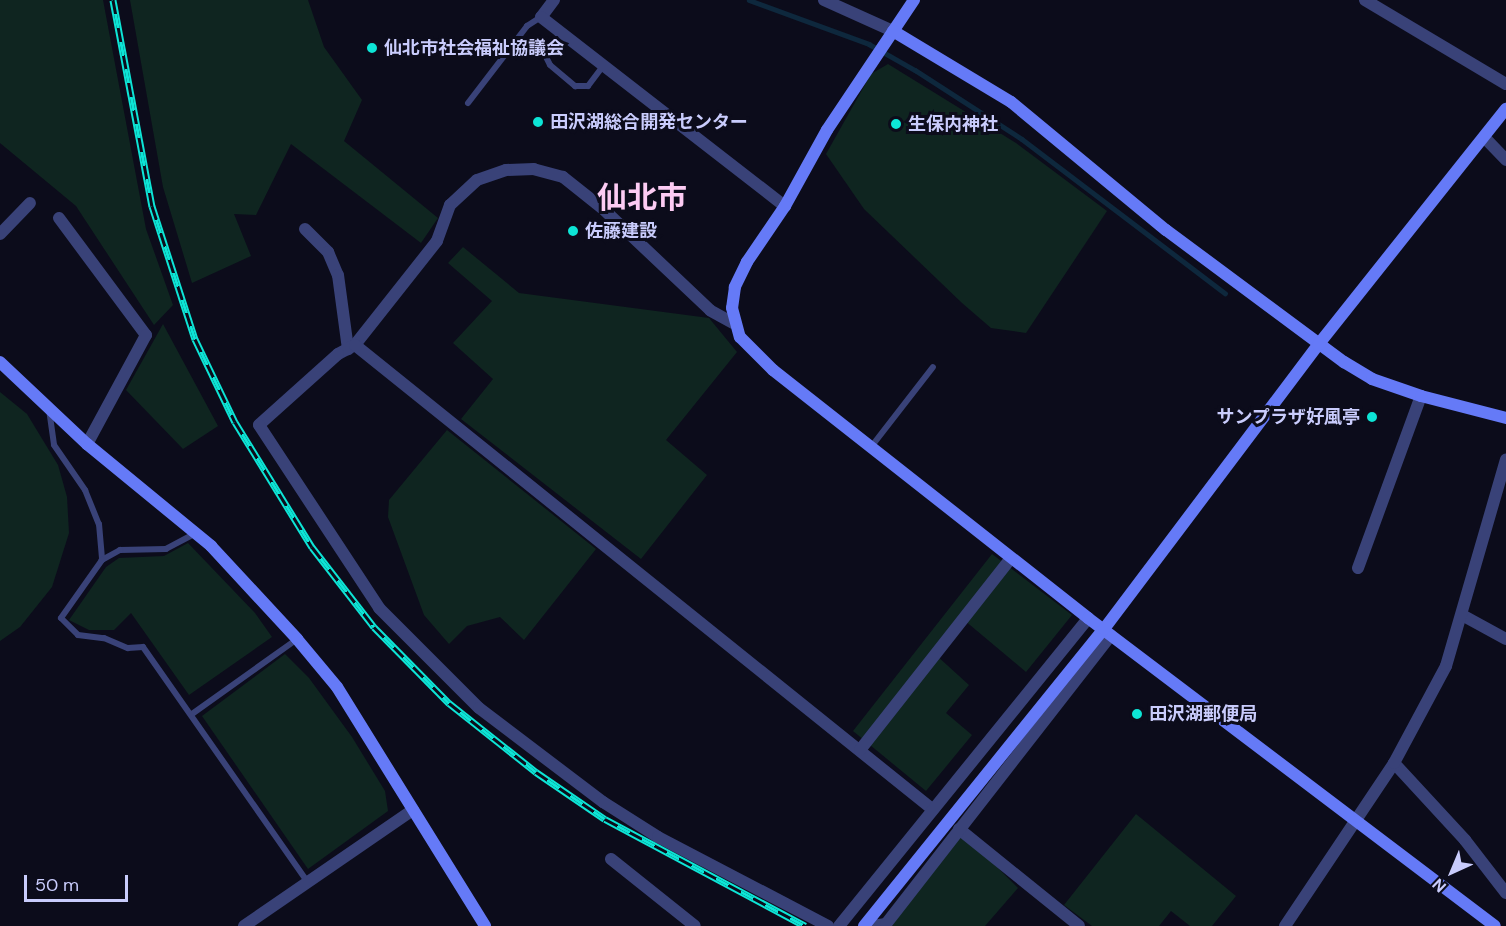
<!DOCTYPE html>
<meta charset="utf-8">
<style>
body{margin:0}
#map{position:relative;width:1506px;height:926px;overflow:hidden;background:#0c0c1b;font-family:"DM Sans","Noto Sans JP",sans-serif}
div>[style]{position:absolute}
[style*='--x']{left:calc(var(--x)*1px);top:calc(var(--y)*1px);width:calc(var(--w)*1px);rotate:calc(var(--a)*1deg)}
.green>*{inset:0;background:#0f2520}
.stream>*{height:4.5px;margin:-2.25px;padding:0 2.25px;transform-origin:2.25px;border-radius:2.25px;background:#0e283d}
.lane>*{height:6px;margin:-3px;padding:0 3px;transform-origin:3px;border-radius:3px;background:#394278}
.street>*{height:12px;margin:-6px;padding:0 6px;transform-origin:6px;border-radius:6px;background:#394278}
.secondary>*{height:12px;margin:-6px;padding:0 6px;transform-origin:6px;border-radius:6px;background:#657af7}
.rail>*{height:7px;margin-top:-3.5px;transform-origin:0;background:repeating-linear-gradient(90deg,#0c0c1b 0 14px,#0de5d6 0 28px);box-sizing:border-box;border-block:2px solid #0de5d6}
.dots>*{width:16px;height:16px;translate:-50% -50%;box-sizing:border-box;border:3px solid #0c0c1b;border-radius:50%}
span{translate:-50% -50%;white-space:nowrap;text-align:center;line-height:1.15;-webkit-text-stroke:6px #0c0c1b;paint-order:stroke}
.poi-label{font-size:18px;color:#c9ccfc;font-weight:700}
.left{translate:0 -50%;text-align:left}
.right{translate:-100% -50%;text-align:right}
.town-label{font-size:30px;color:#fccbf3;font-weight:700}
.north{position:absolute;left:1422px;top:842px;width:60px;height:60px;-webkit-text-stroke:4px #0c0c1b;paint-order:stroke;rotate:224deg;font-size:16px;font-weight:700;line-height:24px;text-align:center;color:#c9ccfc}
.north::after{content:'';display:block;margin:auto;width:21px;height:27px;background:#c9ccfc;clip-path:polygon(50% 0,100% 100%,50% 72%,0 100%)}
.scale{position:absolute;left:24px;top:875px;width:104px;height:27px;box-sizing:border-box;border:3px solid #c9ccfc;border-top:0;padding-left:8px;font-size:18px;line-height:21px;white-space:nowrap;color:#c9ccfc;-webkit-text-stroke:4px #0c0c1b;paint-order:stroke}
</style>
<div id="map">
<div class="green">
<i style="clip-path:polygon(0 0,103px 0,146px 229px,173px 305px,154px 325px,76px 206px,0 143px)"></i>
<i style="clip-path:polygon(130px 0,308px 0,324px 47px,362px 100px,344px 141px,438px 218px,421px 243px,291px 144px,256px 215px,234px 214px,251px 256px,192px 283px,163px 187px)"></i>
<i style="clip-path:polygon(888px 64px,1016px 143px,1107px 211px,1026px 333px,991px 328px,962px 303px,864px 209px,826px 154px,871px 74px)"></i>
<i style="clip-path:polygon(463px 247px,519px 293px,709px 318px,737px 352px,666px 440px,707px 475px,641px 559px,461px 419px,493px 379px,453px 343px,492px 301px,448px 263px)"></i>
<i style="clip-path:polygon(163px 324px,218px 426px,183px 449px,126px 390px)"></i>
<i style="clip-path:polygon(0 392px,27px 414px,58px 465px,67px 497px,69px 533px,52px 587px,20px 627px,0 641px)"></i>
<i style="clip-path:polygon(447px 430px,596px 549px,524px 640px,500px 617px,467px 626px,449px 644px,424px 615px,388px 517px,389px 500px)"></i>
<i style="clip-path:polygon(188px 543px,255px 613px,272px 637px,189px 695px,131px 613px,114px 630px,89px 630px,69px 620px,106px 567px,119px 558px,164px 556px)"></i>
<i style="clip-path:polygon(992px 554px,1072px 615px,1026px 672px,964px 620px,936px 655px,969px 685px,946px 713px,972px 735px,926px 791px,853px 731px)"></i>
<i style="clip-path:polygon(285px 654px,309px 678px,352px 737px,385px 791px,388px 811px,308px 869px,202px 716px)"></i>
<i style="clip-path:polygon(1136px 814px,1236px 896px,1212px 926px,1190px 926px,1171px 911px,1159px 926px,1092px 926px,1064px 905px)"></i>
<i style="clip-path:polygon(959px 829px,1018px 888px,985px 926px,892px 926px)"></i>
</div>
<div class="stream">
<i style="--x:749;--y:0;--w:128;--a:20.1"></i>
<i style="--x:869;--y:44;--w:53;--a:29.5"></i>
<i style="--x:915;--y:70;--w:127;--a:32.8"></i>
<i style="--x:1022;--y:139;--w:255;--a:37.2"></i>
</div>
<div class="lane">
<i style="--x:561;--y:33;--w:26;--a:130"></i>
<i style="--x:544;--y:53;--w:13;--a:63"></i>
<i style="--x:550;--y:65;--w:33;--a:40"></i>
<i style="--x:575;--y:86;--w:13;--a:0"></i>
<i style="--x:588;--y:86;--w:25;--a:-53"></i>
<i style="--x:468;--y:103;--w:97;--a:-52.5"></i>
<i style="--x:527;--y:26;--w:17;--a:-33"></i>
<i style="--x:49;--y:409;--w:36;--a:82"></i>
<i style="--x:54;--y:445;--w:55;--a:55.4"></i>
<i style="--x:85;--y:490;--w:37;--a:68"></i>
<i style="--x:99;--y:524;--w:36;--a:85"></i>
<i style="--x:871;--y:447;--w:101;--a:-52.2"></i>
<i style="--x:196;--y:533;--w:34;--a:152"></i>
<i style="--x:166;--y:549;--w:46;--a:178.8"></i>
<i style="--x:120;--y:550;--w:21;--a:151"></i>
<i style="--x:102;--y:560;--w:71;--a:125.3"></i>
<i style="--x:61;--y:618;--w:24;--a:45"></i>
<i style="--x:78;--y:635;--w:26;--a:7"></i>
<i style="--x:104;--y:638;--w:26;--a:23"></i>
<i style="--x:128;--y:648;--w:15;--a:-4"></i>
<i style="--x:143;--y:647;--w:286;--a:55"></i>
<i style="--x:192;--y:714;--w:129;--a:-35.5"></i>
</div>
<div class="street">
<i style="--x:554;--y:0;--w:21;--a:127"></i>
<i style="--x:541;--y:17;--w:309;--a:37.8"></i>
<i style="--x:824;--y:0;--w:76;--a:24.2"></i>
<i style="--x:1365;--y:0;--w:164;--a:30.8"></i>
<i style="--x:1484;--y:137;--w:32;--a:46"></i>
<i style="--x:59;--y:218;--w:146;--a:53.4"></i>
<i style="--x:146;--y:335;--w:124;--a:118.4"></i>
<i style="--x:305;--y:229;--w:33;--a:45"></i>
<i style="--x:328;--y:252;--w:25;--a:67"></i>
<i style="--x:338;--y:275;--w:75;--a:82.3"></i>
<i style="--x:0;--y:234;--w:43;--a:-45.9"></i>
<i style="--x:733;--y:323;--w:26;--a:-151"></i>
<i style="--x:710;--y:310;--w:149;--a:-136.6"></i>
<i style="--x:602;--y:208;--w:50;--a:-141.5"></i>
<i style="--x:563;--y:177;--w:30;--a:-165"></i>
<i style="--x:534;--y:169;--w:28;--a:178"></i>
<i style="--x:506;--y:170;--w:31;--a:161"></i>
<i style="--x:477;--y:180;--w:37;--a:137"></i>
<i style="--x:450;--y:205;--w:38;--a:110"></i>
<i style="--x:437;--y:241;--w:132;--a:128.3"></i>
<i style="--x:355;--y:345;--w:19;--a:152"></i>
<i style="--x:338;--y:354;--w:106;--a:138.1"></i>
<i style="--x:259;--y:425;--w:219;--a:56.7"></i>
<i style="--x:379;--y:608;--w:141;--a:45"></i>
<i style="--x:479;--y:708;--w:156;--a:37.2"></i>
<i style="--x:603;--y:802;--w:65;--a:32.5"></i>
<i style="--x:658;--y:837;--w:192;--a:27.6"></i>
<i style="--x:355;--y:345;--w:740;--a:38.8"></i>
<i style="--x:1358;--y:568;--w:183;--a:-69.9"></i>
<i style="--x:1462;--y:615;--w:50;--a:28.6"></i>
<i style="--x:860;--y:750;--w:244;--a:-51.8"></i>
<i style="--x:1394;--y:763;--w:105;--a:47.3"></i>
<i style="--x:1465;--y:840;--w:67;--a:52.3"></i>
<i style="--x:959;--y:829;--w:154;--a:38.9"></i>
<i style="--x:611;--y:859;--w:107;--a:38.6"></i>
<i style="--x:244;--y:926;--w:205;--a:-34.5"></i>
<i style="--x:839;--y:926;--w:396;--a:-51"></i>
<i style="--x:872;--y:926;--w:14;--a:-8"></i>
<i style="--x:886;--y:924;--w:366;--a:-52.1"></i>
<i style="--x:1285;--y:926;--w:196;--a:-56.2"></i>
<i style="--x:1394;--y:763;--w:110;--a:-61.8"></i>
<i style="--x:1446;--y:666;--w:215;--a:-73.8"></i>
</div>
<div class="secondary">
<i style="--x:914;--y:0;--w:156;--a:123.8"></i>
<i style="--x:827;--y:130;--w:87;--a:118.9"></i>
<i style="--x:785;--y:206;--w:68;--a:124.2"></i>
<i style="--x:747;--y:262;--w:28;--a:116"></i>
<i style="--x:735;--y:287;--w:21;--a:98"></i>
<i style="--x:732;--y:308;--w:30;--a:75"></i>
<i style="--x:740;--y:337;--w:47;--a:45"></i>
<i style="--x:773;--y:370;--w:401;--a:38.2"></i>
<i style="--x:1088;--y:618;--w:510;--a:37.12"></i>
<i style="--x:893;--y:31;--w:138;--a:31"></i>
<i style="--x:1011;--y:102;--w:201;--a:39.6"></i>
<i style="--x:1166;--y:230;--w:222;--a:36.6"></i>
<i style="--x:1344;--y:362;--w:33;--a:31"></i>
<i style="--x:1372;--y:379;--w:52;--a:19.1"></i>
<i style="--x:1421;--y:396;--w:88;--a:14.5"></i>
<i style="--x:0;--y:362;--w:120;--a:43.3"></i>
<i style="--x:87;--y:444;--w:161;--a:39.4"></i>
<i style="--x:211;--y:546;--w:127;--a:47.2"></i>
<i style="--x:297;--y:639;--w:62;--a:50.2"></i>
<i style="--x:337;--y:687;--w:281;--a:58.2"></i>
<i style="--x:864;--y:926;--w:382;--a:-51.1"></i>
<i style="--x:1104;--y:629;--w:356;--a:-53"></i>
<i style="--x:1318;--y:345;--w:302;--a:-51.5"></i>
</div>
<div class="rail">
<i style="--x:113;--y:0;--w:210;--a:79.3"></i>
<i style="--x:152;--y:206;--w:140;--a:72.1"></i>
<i style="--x:195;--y:339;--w:92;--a:64.3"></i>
<i style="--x:235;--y:422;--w:147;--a:58.4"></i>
<i style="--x:312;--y:547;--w:101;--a:52.2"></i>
<i style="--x:374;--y:627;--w:107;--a:45.4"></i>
<i style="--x:449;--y:703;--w:111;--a:38.4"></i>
<i style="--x:536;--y:772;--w:83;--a:34.3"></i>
<i style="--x:605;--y:819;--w:227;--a:28.1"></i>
</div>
<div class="dots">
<i style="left:372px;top:48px;background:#0de5d6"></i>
<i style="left:538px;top:122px;background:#0de5d6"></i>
<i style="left:896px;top:124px;background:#0de5d6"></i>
<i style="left:573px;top:231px;background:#0de5d6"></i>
<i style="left:1372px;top:417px;background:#0de5d6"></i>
<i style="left:1137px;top:714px;background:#0de5d6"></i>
</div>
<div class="poi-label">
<span class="left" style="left:384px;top:48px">仙北市社会福祉協議会</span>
<span class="left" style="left:550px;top:122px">田沢湖総合開発センター</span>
<span class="left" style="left:908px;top:124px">生保内神社</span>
<span class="left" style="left:585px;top:231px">佐藤建設</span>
<span class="right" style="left:1360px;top:417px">サンプラザ好風亭</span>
<span class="left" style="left:1149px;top:714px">田沢湖郵便局</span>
</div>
<div class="town-label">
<span style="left:642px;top:198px">仙北市</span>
</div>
<div class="north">N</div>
<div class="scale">50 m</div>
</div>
